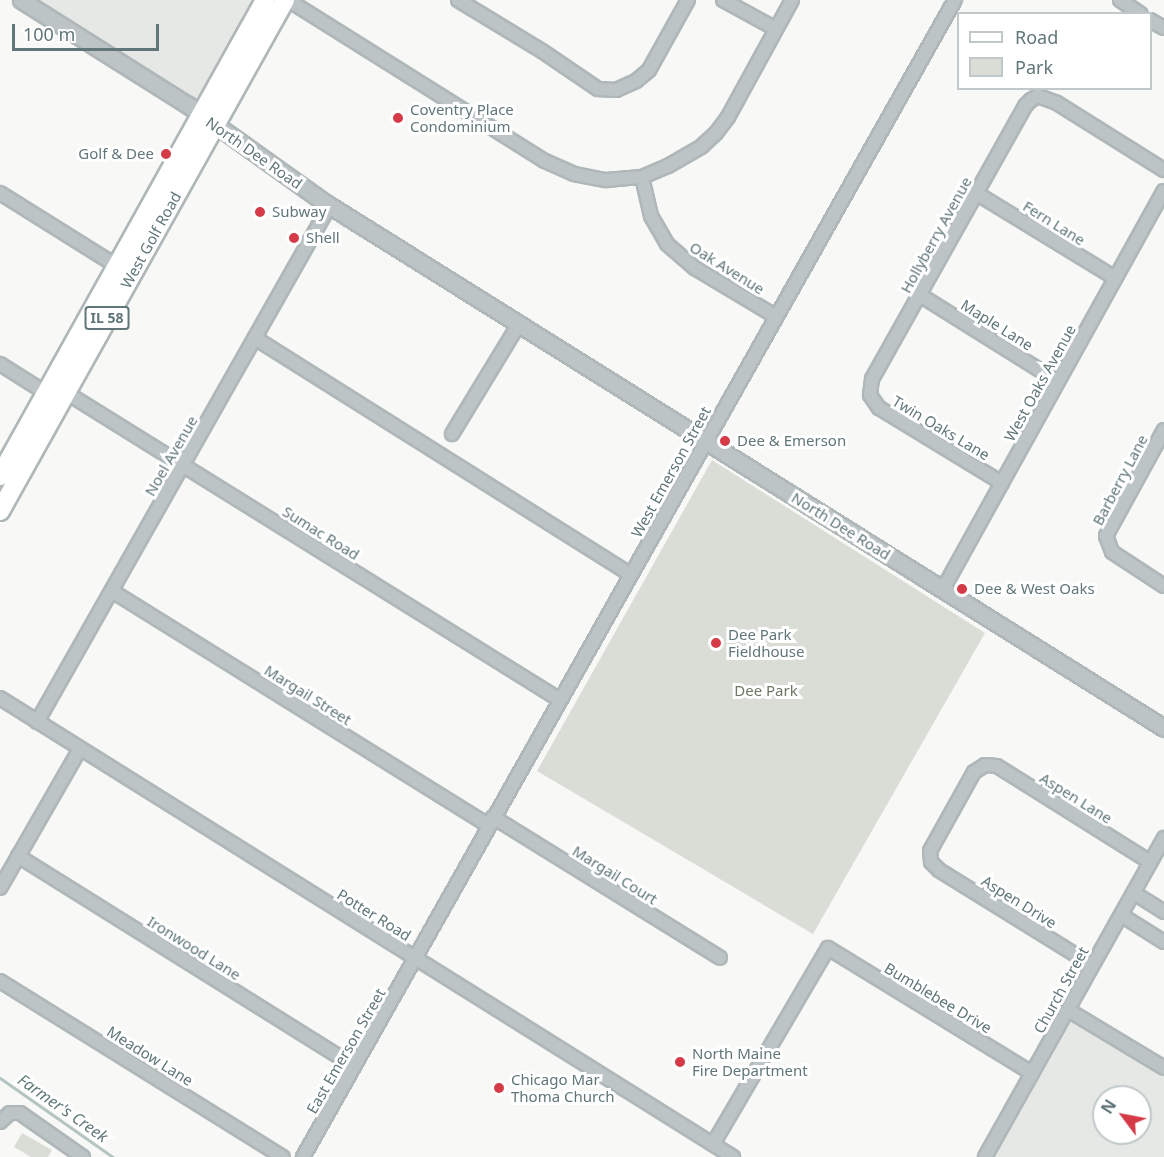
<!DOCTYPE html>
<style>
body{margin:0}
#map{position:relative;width:1164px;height:1157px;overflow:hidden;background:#f8f8f6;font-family:"Noto Sans",sans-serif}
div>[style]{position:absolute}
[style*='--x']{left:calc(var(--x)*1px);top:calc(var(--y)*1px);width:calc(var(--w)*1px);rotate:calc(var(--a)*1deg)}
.built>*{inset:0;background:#e6e8e6}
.green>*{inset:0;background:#daddd6}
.stream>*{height:3px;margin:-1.5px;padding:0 1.5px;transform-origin:1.5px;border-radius:1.5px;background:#b4c4c3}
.roads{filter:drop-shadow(2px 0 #afb7b8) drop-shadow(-2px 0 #afb7b8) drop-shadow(0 2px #afb7b8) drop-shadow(0 -2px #afb7b8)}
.minor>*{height:12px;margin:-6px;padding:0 6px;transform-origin:6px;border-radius:6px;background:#bdc4c5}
.tertiary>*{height:15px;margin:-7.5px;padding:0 7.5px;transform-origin:7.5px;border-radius:7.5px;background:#bdc4c5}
.primary>*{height:18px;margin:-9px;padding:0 9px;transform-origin:9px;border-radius:9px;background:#fff}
.dots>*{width:16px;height:16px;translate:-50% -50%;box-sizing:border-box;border:3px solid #fff;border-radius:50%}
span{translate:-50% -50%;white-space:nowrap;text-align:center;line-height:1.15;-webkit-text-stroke:6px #fff;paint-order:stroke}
.shield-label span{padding:2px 4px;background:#fff;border:2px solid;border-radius:4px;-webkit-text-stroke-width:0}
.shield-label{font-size:14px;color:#617678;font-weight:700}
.poi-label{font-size:15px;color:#617678}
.left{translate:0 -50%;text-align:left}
.right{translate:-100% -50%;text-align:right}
.street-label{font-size:15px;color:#617678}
.park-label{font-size:15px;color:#6e7764}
.water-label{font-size:16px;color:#607878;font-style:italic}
.legend{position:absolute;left:957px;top:12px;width:195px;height:78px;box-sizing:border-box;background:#fff;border:2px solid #c0c8c9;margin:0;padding:8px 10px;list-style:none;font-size:18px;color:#617678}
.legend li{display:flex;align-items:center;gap:12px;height:30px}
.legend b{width:30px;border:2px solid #c0c8c9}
.north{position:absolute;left:1092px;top:1085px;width:60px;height:60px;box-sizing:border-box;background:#fff;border:2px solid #c0c8c9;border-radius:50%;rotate:302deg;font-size:16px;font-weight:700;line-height:24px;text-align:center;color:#617678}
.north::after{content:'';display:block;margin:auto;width:21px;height:27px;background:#d53a47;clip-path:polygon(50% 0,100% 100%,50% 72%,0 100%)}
.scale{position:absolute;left:12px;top:24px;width:147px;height:27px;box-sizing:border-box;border:3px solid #617678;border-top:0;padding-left:8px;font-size:18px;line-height:21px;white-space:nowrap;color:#617678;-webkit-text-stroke:4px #fff;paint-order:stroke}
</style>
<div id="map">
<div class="built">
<i style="clip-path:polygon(34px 0,259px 0,204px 96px,195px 98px)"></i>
<i style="clip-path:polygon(evenodd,1073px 1019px,1164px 1077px,1164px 1157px,995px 1157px,1073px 1019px,1104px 1097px,1140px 1097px,1140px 1133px,1104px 1133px,1104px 1097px)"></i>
</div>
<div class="green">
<i style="clip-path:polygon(712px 460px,985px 633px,813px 934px,537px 771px)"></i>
<i style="clip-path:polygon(22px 1133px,52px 1150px,48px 1157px,31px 1157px,14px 1147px)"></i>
</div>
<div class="stream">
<i style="--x:0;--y:1078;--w:138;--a:35"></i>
</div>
<div class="roads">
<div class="minor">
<i style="--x:288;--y:0;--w:303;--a:32.1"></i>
<i style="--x:545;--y:161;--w:32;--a:24"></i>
<i style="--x:574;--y:174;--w:33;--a:11"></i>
<i style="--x:606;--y:180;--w:36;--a:-5"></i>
<i style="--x:642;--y:177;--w:28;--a:-23"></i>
<i style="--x:668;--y:166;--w:39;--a:-30"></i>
<i style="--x:702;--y:146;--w:19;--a:-43"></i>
<i style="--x:716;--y:133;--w:20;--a:-53"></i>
<i style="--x:728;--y:117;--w:133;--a:-61.3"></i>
<i style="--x:458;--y:0;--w:98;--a:31.3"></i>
<i style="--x:542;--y:51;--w:68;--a:34.2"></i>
<i style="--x:598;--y:89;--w:18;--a:3"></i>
<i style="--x:616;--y:90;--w:22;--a:-24"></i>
<i style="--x:636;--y:81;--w:17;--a:-40"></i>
<i style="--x:649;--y:70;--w:80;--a:-60.9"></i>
<i style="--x:723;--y:0;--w:60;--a:28.7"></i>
<i style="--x:1120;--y:0;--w:25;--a:34"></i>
<i style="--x:1150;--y:20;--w:16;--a:30"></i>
<i style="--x:642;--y:177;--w:40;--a:77"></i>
<i style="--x:651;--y:216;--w:32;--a:60"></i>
<i style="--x:667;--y:244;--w:37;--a:41"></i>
<i style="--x:695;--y:268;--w:93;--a:31"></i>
<i style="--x:0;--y:193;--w:138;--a:32"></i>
<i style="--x:976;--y:193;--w:163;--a:31.4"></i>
<i style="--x:920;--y:295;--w:162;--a:32.1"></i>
<i style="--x:255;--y:338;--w:444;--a:32.2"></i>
<i style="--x:0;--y:364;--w:54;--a:32.2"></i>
<i style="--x:62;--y:390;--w:587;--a:31.9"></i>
<i style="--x:1164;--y:430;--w:121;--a:118.7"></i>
<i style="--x:1106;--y:536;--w:17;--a:69"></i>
<i style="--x:1112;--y:552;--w:62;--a:33.2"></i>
<i style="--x:452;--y:434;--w:129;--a:-58.7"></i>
<i style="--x:1002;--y:483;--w:144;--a:-148.6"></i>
<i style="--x:879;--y:408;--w:16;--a:-125"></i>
<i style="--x:870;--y:395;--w:16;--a:-83"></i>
<i style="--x:872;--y:379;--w:313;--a:-60.7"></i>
<i style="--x:1025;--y:106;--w:8;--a:-45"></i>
<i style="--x:1031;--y:100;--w:8;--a:-30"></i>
<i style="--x:1038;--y:96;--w:20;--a:20"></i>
<i style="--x:1057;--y:103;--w:126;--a:32.1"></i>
<i style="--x:943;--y:589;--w:455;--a:-61"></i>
<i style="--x:112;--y:591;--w:443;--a:31.9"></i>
<i style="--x:0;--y:698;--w:865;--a:32.05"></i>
<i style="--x:37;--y:722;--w:594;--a:-60.46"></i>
<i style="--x:493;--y:817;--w:267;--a:31.8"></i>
<i style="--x:18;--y:856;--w:396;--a:32"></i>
<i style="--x:0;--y:888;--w:160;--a:-60.1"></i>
<i style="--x:1134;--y:893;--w:36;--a:32"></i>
<i style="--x:1121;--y:915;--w:51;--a:32.1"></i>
<i style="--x:1092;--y:965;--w:180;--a:-148.2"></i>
<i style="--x:939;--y:870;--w:11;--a:-135"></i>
<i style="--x:931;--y:862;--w:11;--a:-95"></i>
<i style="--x:930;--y:851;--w:90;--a:-60.9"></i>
<i style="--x:974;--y:772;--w:13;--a:-32"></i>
<i style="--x:985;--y:765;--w:12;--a:5"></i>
<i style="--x:997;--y:766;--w:181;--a:32.1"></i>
<i style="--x:0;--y:981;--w:333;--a:31.9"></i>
<i style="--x:1068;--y:1010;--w:112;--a:31.1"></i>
<i style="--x:0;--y:1122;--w:13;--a:-42"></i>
<i style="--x:10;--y:1113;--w:10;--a:0"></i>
<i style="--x:20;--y:1113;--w:77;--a:34.9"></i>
<i style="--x:713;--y:1144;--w:227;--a:-59.6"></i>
<i style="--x:828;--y:948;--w:239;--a:31.5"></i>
<i style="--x:303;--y:1157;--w:1328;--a:-60.6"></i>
<i style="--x:985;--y:1157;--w:366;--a:-60.7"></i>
</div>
<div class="tertiary">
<i style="--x:21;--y:0;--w:197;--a:32.2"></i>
<i style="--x:188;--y:105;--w:167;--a:35.5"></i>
<i style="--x:324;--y:202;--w:991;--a:32.05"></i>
</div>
<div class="primary">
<i style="--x:0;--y:476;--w:545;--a:-60.89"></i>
<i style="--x:0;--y:511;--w:585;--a:-60.85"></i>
</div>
</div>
<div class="dots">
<i style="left:398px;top:118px;background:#d53a47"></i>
<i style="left:166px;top:154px;background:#d53a47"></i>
<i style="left:260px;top:212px;background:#d53a47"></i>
<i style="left:294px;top:238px;background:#d53a47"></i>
<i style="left:725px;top:441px;background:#d53a47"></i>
<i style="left:962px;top:589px;background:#d53a47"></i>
<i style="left:716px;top:643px;background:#d53a47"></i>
<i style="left:680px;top:1062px;background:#d53a47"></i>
<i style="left:499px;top:1088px;background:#d53a47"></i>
</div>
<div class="shield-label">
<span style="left:107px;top:318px">IL 58</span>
</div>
<div class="poi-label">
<span class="left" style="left:410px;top:118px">Coventry Place<br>Condominium</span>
<span class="right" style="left:154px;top:154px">Golf &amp; Dee</span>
<span class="left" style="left:272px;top:212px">Subway</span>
<span class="left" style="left:306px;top:238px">Shell</span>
<span class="left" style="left:737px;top:441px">Dee &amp; Emerson</span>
<span class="left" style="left:974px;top:589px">Dee &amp; West Oaks</span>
<span class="left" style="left:728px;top:643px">Dee Park<br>Fieldhouse</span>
<span class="left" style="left:692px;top:1062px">North Maine<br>Fire Department</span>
<span class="left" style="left:511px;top:1088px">Chicago Mar<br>Thoma Church</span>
</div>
<div class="street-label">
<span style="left:254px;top:153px;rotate:35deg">North Dee Road</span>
<span style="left:1054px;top:223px;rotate:32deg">Fern Lane</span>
<span style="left:936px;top:235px;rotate:-61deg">Hollyberry Avenue</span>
<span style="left:151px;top:240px;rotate:-61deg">West Golf Road</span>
<span style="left:727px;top:268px;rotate:32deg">Oak Avenue</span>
<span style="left:997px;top:325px;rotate:32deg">Maple Lane</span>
<span style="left:1040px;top:383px;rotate:-61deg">West Oaks Avenue</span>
<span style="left:941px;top:428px;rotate:31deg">Twin Oaks Lane</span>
<span style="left:171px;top:456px;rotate:-60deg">Noel Avenue</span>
<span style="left:671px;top:472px;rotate:-61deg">West Emerson Street</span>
<span style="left:1120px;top:480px;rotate:-62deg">Barberry Lane</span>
<span style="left:841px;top:526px;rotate:32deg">North Dee Road</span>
<span style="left:321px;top:533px;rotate:32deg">Sumac Road</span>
<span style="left:308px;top:695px;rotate:32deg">Margail Street</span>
<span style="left:1076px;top:798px;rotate:32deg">Aspen Lane</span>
<span style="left:615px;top:875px;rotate:32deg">Margail Court</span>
<span style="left:1019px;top:902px;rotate:32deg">Aspen Drive</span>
<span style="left:374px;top:915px;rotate:32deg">Potter Road</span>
<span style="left:194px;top:948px;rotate:32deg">Ironwood Lane</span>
<span style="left:1061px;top:990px;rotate:-61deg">Church Street</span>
<span style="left:938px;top:998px;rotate:31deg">Bumblebee Drive</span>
<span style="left:346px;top:1051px;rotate:-60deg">East Emerson Street</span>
<span style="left:150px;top:1056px;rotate:32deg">Meadow Lane</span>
</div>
<div class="park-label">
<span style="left:766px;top:691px">Dee Park</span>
</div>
<div class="water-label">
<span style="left:63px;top:1108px;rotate:35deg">Farmer's Creek</span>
</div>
<ul class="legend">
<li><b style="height:8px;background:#fff"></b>Road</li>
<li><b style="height:16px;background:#daddd6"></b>Park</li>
</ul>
<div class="north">N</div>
<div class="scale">100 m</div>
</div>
